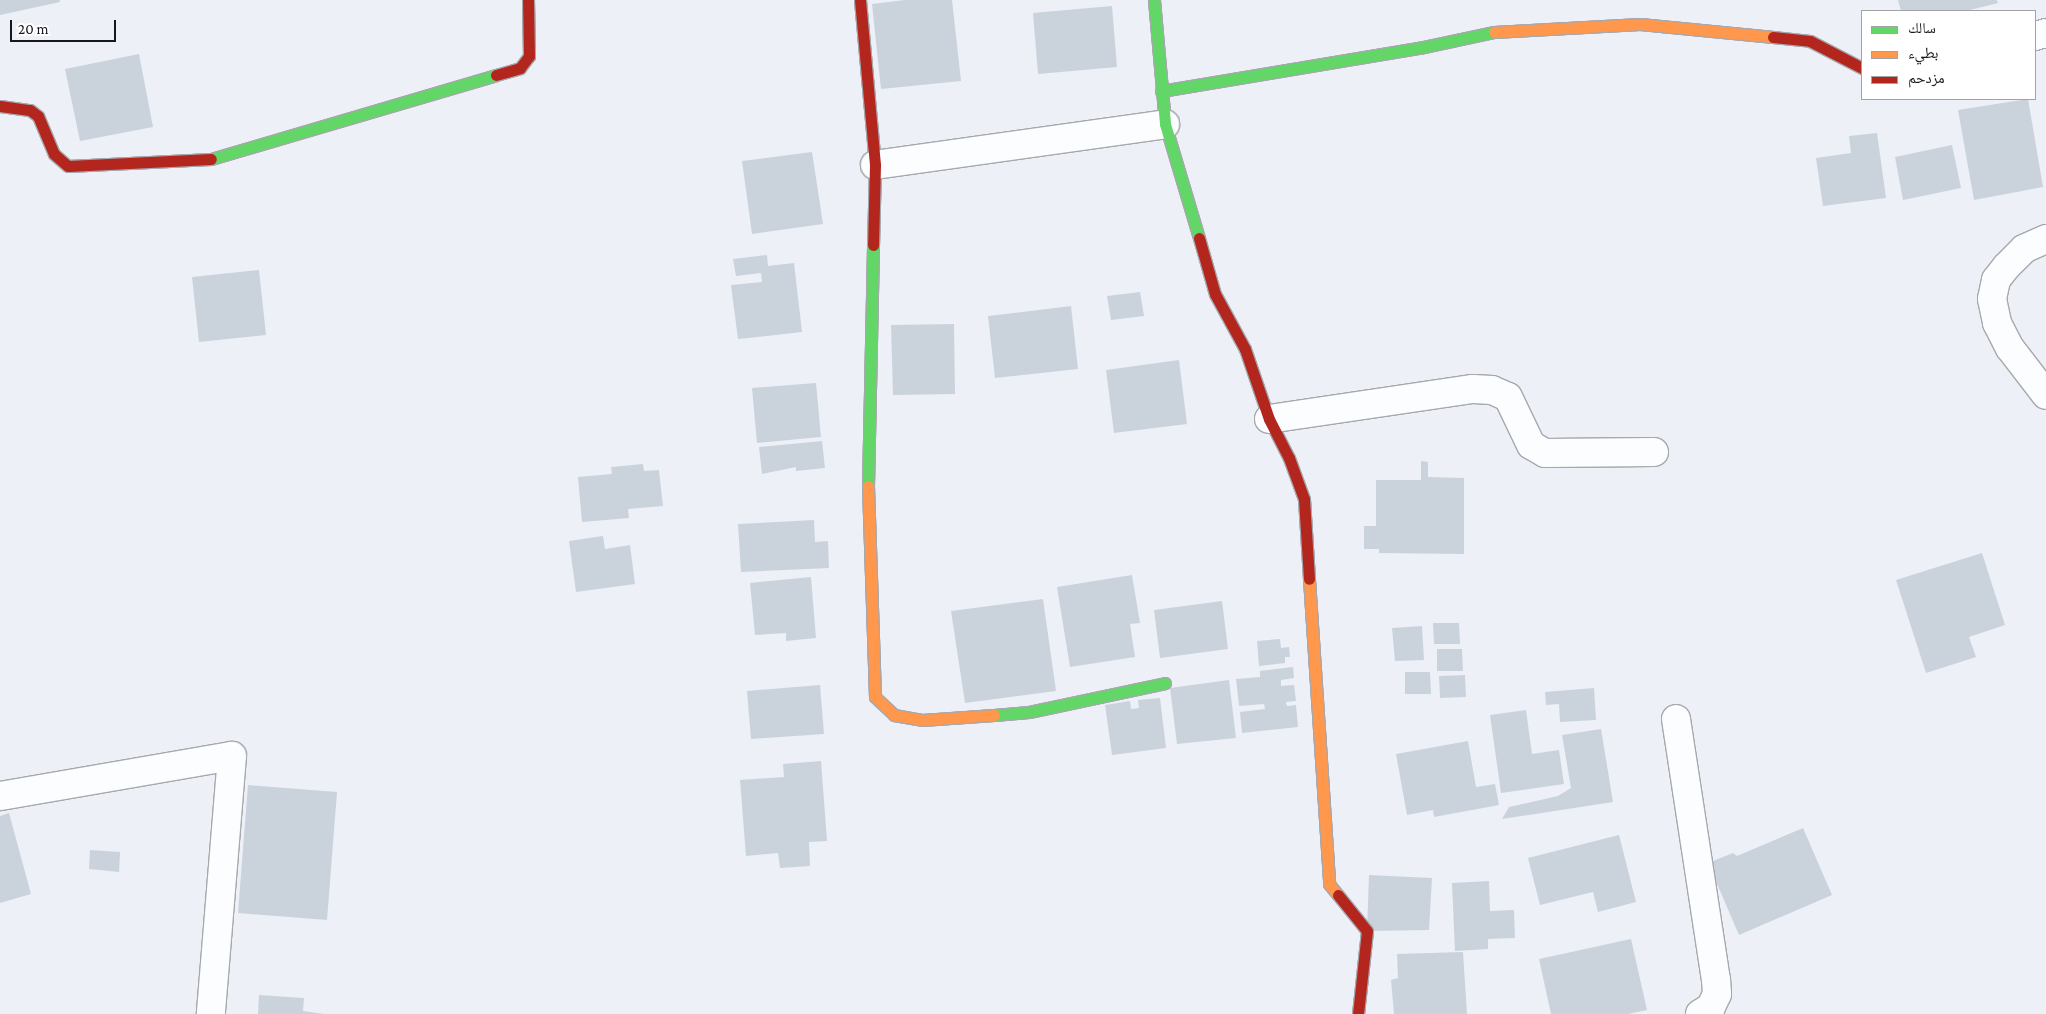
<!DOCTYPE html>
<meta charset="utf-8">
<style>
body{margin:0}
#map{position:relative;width:2046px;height:1014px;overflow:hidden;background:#edf0f7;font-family:"Crimson Pro","Noto Naskh Arabic",serif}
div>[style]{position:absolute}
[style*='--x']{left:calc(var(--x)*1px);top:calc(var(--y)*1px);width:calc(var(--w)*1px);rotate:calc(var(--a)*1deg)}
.building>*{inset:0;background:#cad3dc}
.roads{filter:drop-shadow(1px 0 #a6a8ad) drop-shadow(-1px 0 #a6a8ad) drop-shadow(0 1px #a6a8ad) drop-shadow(0 -1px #a6a8ad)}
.street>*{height:28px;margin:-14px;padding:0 14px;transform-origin:14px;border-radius:14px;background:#fcfdfe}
.fast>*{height:11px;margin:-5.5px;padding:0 5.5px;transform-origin:5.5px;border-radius:5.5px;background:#63d668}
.slow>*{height:11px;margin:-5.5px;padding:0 5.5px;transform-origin:5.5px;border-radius:5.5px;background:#ff974d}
.jam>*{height:11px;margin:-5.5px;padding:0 5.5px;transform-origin:5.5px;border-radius:5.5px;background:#b3261e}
span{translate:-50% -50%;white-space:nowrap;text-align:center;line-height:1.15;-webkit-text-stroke:4.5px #fff;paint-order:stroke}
.legend{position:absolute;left:1861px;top:10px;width:175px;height:90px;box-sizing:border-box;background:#fff;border:1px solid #a2a3a5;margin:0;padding:6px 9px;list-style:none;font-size:15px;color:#17181d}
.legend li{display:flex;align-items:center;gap:10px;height:25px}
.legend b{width:25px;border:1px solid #a2a3a5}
.scale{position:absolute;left:10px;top:20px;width:106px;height:22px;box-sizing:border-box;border:2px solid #17181d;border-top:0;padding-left:6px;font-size:15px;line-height:18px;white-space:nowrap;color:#17181d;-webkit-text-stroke:4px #fff;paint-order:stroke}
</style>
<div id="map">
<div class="building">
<i style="clip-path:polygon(0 0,60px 0,60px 2px,0 15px)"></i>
<i style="clip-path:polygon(905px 0,952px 0,961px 81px,881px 89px,872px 4px)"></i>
<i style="clip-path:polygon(1898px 0,1997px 0,1998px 3px,1966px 11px,1901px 11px)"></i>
<i style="clip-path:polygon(1112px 6px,1117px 67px,1038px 74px,1033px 13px)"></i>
<i style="clip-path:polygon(139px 54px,153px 127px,80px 141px,65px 69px)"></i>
<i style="clip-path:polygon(2028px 99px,2043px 187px,1974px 200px,1958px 110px)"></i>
<i style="clip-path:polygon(1877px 133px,1886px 198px,1823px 206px,1816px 158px,1851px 153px,1849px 136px)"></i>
<i style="clip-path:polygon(1952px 145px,1961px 188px,1903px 200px,1895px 157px)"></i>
<i style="clip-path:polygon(812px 152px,823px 224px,752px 234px,742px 161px)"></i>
<i style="clip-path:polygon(767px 255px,768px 266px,794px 263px,802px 332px,738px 339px,731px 285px,762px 282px,761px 273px,736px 276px,733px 259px)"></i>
<i style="clip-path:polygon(259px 270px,266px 335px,199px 342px,192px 277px)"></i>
<i style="clip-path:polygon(1140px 292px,1144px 316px,1111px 320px,1107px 296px)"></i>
<i style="clip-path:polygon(1071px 306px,1078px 369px,995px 378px,988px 316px)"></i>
<i style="clip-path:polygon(954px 324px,955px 394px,893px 395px,891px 325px)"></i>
<i style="clip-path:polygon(1179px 360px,1187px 424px,1114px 433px,1106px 370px)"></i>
<i style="clip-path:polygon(816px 383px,821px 437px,757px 443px,752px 388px)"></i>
<i style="clip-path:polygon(822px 441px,825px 468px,796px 471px,796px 467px,762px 474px,759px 447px)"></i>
<i style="clip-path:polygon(1421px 461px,1428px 462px,1428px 477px,1464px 478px,1464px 554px,1379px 553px,1379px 549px,1364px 549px,1364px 526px,1376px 526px,1376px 480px,1421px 480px)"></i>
<i style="clip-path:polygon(643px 464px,644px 471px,659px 470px,663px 506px,628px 509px,629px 518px,582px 522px,578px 477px,612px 474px,611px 467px)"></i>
<i style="clip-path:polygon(814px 520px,815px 542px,828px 541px,829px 568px,741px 572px,738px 524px)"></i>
<i style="clip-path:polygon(603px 536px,605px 549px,630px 545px,635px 584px,576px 592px,569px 541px)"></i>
<i style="clip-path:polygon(1982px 553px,2005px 625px,1969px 637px,1976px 657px,1926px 673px,1896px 580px)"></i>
<i style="clip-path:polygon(1132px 575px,1140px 623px,1130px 624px,1135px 657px,1070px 667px,1057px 587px)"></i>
<i style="clip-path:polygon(811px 577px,816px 638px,786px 641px,786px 633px,755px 635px,750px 583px)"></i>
<i style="clip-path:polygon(1043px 599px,1056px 691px,965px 703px,951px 611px)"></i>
<i style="clip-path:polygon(1222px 601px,1228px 649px,1160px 658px,1154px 610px)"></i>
<i style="clip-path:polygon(1433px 623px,1459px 623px,1460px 644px,1434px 644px)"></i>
<i style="clip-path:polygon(1422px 626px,1424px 660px,1395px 661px,1392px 628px)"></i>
<i style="clip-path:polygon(1280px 639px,1281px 648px,1289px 647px,1290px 657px,1285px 657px,1285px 663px,1259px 666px,1257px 641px)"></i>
<i style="clip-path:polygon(1437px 649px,1462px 649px,1463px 671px,1437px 671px)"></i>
<i style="clip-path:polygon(1293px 667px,1294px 678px,1281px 680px,1281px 686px,1294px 685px,1296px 701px,1286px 702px,1287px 706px,1296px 705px,1298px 727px,1242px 733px,1240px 712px,1265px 709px,1264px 704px,1239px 706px,1236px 679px,1260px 677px,1260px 671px)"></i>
<i style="clip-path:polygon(1405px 672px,1430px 672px,1431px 694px,1405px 694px)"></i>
<i style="clip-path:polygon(1465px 675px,1466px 697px,1440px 698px,1439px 676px)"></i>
<i style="clip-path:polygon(1229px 680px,1236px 738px,1177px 744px,1170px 688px)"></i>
<i style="clip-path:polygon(820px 685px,824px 734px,751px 739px,747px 691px)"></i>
<i style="clip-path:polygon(1594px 688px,1596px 720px,1560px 722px,1559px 704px,1546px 705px,1545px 692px)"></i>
<i style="clip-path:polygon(1160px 698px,1166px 748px,1112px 755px,1105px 705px,1130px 701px,1131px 709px,1139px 708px,1138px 700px)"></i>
<i style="clip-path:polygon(1526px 710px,1532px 754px,1559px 750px,1564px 784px,1501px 793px,1490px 715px)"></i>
<i style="clip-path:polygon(1601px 729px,1613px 802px,1502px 819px,1509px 807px,1558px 796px,1571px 788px,1562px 735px)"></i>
<i style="clip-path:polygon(1468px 741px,1476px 787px,1495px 784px,1499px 805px,1434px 817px,1433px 810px,1407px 815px,1396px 754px)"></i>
<i style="clip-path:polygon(821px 761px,827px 841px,809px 842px,810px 866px,780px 868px,778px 853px,746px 856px,740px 780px,784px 777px,783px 764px)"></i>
<i style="clip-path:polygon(248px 785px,337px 792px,327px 920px,238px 913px)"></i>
<i style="clip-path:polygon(9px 813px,31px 894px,0 903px,0 816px)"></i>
<i style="clip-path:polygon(1803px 828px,1832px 895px,1739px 935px,1708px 863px,1733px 853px,1737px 856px)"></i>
<i style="clip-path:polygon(1619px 835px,1636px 902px,1598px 912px,1593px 892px,1540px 905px,1528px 858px)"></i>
<i style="clip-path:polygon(90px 850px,120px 852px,119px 872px,89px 869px)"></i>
<i style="clip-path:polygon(1369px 875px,1432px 878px,1429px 930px,1367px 931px)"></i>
<i style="clip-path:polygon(1489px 881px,1490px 911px,1514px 910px,1515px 938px,1488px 939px,1488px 949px,1455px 951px,1452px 883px)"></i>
<i style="clip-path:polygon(1631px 939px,1647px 1010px,1628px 1014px,1551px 1014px,1539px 959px)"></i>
<i style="clip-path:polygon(1463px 952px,1467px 1014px,1394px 1014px,1391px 980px,1398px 978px,1397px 954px)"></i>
<i style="clip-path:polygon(259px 995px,304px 998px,303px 1011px,324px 1014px,258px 1014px)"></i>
</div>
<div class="roads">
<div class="street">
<i style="--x:2035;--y:36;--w:11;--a:-15"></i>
<i style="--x:875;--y:165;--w:293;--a:-8"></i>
<i style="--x:2046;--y:239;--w:24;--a:156"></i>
<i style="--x:2024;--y:249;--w:25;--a:135"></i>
<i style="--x:2006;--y:267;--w:16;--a:128"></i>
<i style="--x:1996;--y:280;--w:19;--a:102"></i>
<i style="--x:1992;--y:299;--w:25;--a:78"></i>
<i style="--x:1997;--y:323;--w:28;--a:63"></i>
<i style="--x:2010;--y:348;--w:59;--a:52.5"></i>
<i style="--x:1269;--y:419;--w:206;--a:-8.4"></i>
<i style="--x:1473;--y:389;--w:19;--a:3"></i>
<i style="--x:1492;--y:390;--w:17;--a:24"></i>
<i style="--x:1508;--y:397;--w:53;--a:64.4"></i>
<i style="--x:1531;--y:445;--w:16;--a:30"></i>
<i style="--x:1545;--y:453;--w:109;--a:-0.5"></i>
<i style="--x:1676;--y:719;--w:263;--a:81.3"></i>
<i style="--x:1716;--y:979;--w:15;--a:86"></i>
<i style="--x:1717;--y:994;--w:14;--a:115"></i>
<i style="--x:1711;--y:1007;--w:13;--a:148"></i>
<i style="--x:0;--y:796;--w:235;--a:-9.8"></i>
<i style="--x:232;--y:756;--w:259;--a:94.7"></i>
</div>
<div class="fast">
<i style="--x:1154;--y:0;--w:124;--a:84.9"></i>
<i style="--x:1165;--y:124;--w:119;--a:73.4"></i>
<i style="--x:1161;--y:91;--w:262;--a:-9.5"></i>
<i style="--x:1419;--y:48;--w:77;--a:-12"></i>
<i style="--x:211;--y:159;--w:297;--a:-16.4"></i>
<i style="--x:868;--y:486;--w:241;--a:-88.8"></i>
<i style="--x:994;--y:715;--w:35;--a:-5"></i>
<i style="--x:1029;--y:712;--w:139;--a:-12"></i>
</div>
<div class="slow">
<i style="--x:1494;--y:32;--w:146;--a:-3.1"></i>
<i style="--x:1640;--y:24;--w:134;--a:5.6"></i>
<i style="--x:868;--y:486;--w:211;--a:88.1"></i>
<i style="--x:875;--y:697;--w:26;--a:43"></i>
<i style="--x:894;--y:715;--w:28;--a:10"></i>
<i style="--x:922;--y:720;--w:72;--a:-4"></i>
<i style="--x:1309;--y:579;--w:306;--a:86.2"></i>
<i style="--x:1329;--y:884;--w:14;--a:51"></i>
</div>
<div class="jam">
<i style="--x:860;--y:0;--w:166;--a:84.8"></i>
<i style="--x:875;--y:165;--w:80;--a:91.4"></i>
<i style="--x:1773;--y:37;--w:37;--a:6"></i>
<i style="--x:1810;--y:41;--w:59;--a:27.4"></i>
<i style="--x:496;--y:75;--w:25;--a:-16"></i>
<i style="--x:520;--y:68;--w:15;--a:-53"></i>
<i style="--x:529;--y:56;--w:56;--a:-91"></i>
<i style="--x:0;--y:106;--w:30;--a:8"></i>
<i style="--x:30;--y:110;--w:10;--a:37"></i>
<i style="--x:38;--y:116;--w:41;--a:67.2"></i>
<i style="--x:54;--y:154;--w:18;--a:41"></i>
<i style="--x:68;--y:166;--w:143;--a:-2.8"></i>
<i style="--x:1199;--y:238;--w:58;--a:74.1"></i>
<i style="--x:1215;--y:294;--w:63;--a:61.4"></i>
<i style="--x:1245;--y:349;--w:74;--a:71.1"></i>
<i style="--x:1269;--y:419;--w:44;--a:62.9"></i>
<i style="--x:1289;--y:458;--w:44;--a:69.9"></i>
<i style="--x:1304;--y:499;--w:80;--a:86.4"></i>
<i style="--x:1338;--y:895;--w:46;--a:51.1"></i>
<i style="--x:1367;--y:931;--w:83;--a:96.2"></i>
</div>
</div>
<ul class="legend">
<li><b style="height:6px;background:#63d668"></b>سالك</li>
<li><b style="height:6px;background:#ff974d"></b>بطيء</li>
<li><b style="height:6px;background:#b3261e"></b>مزدحم</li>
</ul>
<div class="scale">20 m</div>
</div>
